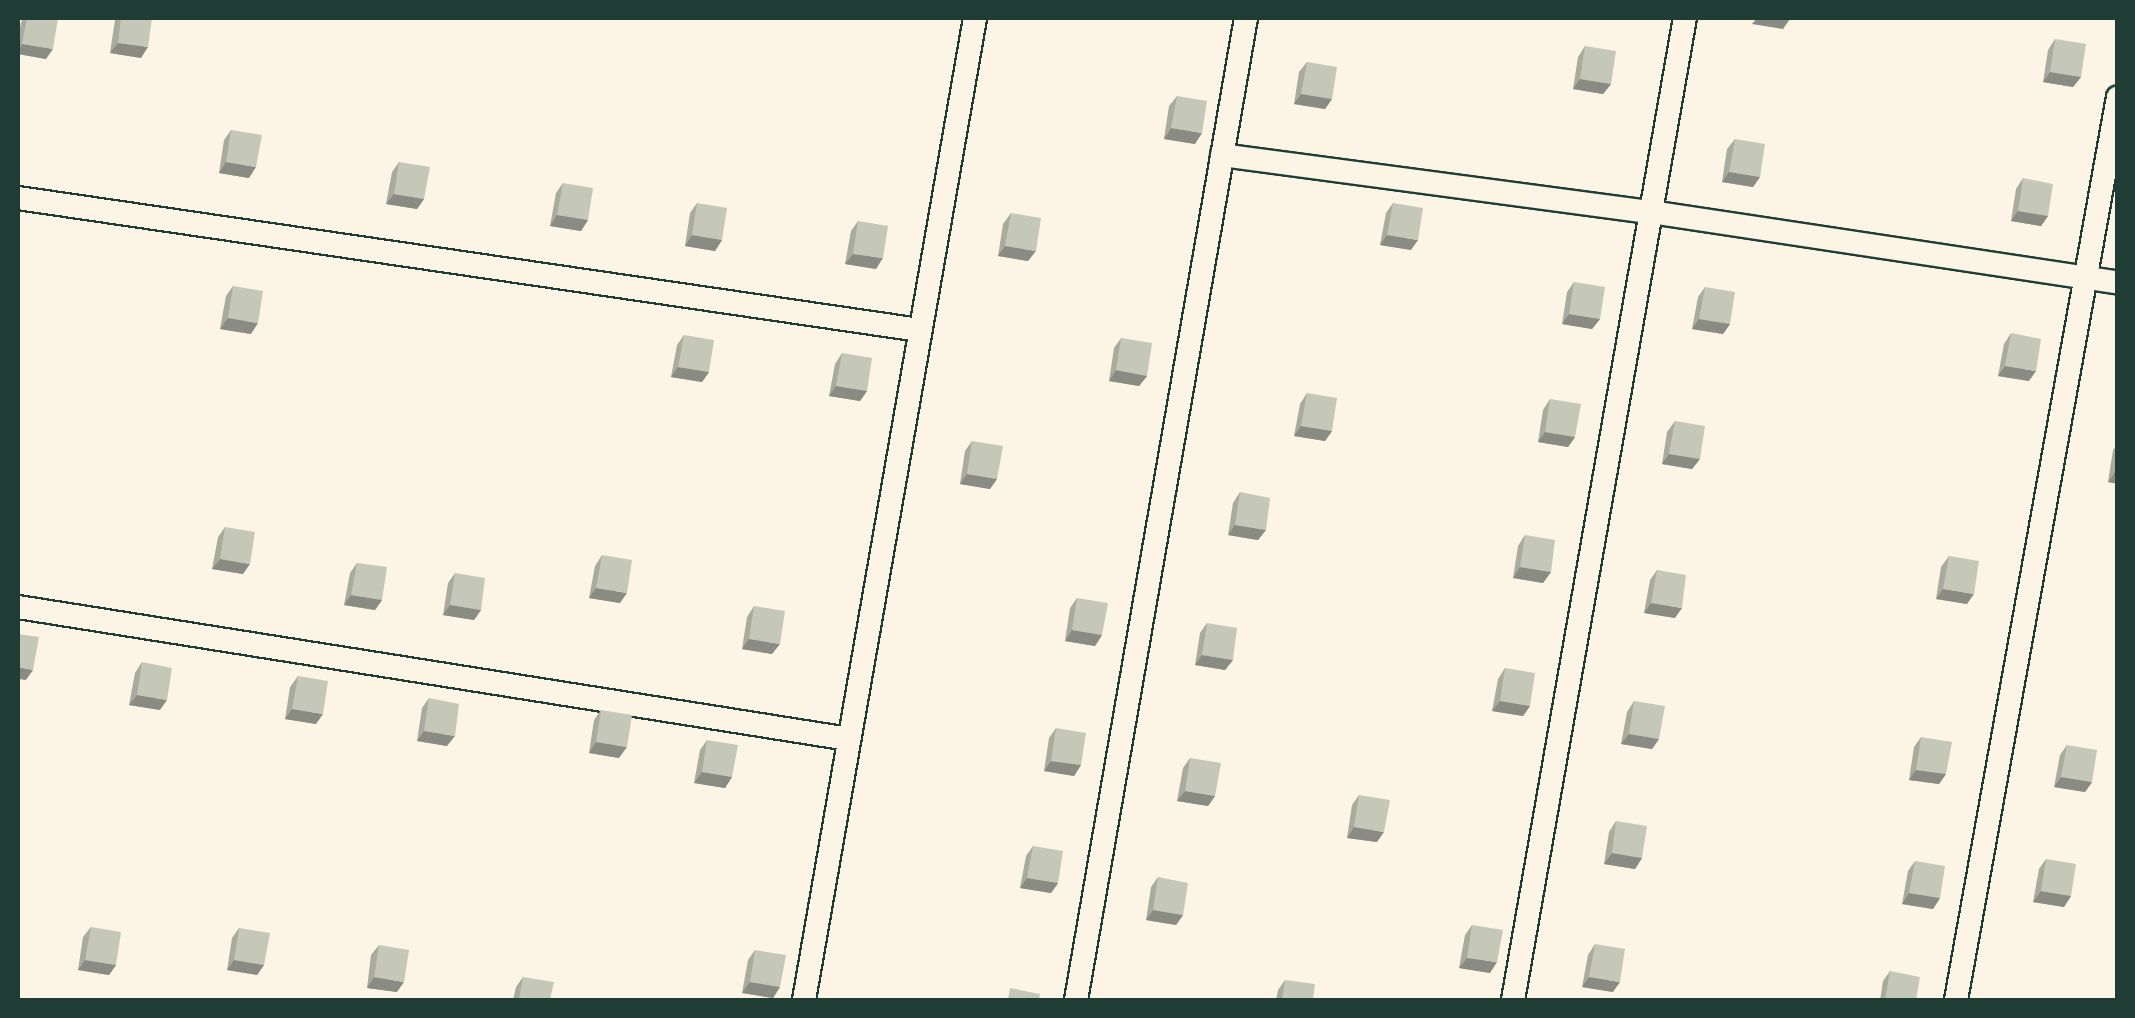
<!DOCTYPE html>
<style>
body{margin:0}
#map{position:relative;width:2135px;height:1018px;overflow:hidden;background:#fcf5e5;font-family:"Patrick Hand",sans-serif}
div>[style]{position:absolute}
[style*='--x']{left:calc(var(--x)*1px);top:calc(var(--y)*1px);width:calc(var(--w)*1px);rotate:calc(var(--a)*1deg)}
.roads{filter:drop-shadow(2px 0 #1f3d34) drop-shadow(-2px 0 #1f3d34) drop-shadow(0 2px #1f3d34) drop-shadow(0 -2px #1f3d34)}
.lane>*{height:22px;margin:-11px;padding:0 11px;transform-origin:11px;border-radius:11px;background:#fcf5e5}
.wall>*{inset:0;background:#a9ab9f}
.shaded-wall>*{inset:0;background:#8a8b82}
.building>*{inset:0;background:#c5c7b9}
span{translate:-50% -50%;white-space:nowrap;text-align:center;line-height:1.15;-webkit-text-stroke:8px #fcf5e5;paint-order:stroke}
.frame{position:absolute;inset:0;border:20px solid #1f3d34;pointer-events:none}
</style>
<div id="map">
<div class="roads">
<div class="lane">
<i style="--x:1222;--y:155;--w:433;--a:7.6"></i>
<i style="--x:1651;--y:212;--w:472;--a:8.6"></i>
<i style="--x:18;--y:198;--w:912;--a:8.33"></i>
<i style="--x:18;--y:607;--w:841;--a:9.03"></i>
<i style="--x:804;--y:1000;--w:997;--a:-80.12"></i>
<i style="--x:1076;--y:1000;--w:997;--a:-80.18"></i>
<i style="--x:1513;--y:1000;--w:997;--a:-80.07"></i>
<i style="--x:1956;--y:1000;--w:917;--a:-79.83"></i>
</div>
</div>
<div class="wall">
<i style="clip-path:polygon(24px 18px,58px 18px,46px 59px,18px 54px,18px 40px,21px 22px)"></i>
<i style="clip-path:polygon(117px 18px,152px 18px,141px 58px,110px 53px,115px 20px)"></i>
<i style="clip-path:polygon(2055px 39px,2081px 77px,2073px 87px,2043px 82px,2048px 50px)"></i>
<i style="clip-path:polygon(1585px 46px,1611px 84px,1603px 94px,1573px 89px,1578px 57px)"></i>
<i style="clip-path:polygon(1307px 62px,1332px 99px,1325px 109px,1294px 104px,1299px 72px)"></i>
<i style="clip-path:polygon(1177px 96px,1195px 144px,1164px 139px,1169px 106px)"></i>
<i style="clip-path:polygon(231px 130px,249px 178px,219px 173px,224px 140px)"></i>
<i style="clip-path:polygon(1735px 139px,1760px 177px,1753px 187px,1722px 182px,1727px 149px)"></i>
<i style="clip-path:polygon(399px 162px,424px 199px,417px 209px,386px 204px,392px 172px)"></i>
<i style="clip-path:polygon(2023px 178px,2048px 216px,2041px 226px,2011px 221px,2016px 189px)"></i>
<i style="clip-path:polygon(563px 183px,588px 220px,581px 231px,550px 226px,556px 193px)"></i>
<i style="clip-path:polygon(697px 203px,722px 240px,715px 251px,685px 246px,690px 213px)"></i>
<i style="clip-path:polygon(1393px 203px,1411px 250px,1380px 245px,1386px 213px)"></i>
<i style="clip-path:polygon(1011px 213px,1028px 261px,998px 256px,1003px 224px)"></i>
<i style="clip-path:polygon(858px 221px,876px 269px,845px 264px,851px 231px)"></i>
<i style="clip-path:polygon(1574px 282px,1600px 319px,1592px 329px,1562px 324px,1567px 292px)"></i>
<i style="clip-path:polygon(233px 286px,251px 334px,220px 329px,226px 296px)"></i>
<i style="clip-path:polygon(1705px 287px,1730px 324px,1723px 334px,1692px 329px,1698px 297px)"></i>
<i style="clip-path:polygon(2011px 333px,2029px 381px,1998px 376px,2004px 344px)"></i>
<i style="clip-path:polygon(684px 335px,709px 372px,702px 382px,671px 377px,677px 345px)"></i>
<i style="clip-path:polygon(1121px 338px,1147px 376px,1139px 386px,1109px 381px,1114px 348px)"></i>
<i style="clip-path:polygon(842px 353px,867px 391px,860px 401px,829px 396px,835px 364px)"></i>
<i style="clip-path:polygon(1307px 393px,1332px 431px,1325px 441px,1294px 436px,1300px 404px)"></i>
<i style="clip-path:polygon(1550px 399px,1575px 437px,1568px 447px,1538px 442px,1543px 410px)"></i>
<i style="clip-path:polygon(1675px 421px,1700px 459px,1692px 469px,1662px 464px,1667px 432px)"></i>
<i style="clip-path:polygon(972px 441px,997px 479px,990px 489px,960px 484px,965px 451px)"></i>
<i style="clip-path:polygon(2118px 444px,2118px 484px,2108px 482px,2113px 450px)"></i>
<i style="clip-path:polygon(1240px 492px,1266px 530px,1258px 540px,1228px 535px,1233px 503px)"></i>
<i style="clip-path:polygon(225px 527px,243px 574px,212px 569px,218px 537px)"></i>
<i style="clip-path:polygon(1525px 535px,1551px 572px,1543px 583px,1513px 578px,1518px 546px)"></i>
<i style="clip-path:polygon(602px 555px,620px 603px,589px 598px,595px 566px)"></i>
<i style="clip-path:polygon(1949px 556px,1967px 604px,1936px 599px,1941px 567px)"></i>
<i style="clip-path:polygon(357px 563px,382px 600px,375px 610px,344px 605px,350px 573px)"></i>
<i style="clip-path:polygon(1657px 570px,1675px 618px,1644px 613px,1650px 580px)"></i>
<i style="clip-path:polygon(455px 573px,481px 610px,474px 620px,443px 615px,448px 583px)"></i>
<i style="clip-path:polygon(1077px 598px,1102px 635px,1095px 646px,1065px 641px,1070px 608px)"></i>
<i style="clip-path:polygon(754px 606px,772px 654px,742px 649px,747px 617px)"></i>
<i style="clip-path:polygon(1207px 623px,1233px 660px,1225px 670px,1195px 665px,1200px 633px)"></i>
<i style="clip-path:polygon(142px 662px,160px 710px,129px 705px,135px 673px)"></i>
<i style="clip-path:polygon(1505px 668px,1530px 706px,1523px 716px,1492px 711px,1498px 679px)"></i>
<i style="clip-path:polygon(298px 676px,316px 724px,285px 719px,290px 687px)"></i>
<i style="clip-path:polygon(429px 698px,447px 746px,417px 741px,422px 708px)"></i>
<i style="clip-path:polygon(1634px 701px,1659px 739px,1652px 749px,1621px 744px,1627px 712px)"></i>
<i style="clip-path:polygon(601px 710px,619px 758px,589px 753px,594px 720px)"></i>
<i style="clip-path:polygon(1056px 728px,1081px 765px,1074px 776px,1044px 771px,1049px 738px)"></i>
<i style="clip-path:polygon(1921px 737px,1946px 774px,1939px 784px,1909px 780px,1914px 747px)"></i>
<i style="clip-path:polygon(707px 740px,732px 777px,725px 788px,694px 783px,700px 750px)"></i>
<i style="clip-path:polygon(2067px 745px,2092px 782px,2085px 792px,2054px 787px,2060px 755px)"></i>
<i style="clip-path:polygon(1190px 758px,1215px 796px,1208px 806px,1177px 801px,1183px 768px)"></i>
<i style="clip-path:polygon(1359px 795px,1377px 842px,1347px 838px,1352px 805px)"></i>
<i style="clip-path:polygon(1616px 821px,1642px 858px,1635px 869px,1604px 864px,1609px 832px)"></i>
<i style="clip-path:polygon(1033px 846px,1058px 883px,1051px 893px,1020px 888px,1026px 856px)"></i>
<i style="clip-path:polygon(2046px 859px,2071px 896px,2064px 907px,2033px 902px,2039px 869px)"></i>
<i style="clip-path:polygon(1915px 861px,1940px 898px,1933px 909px,1902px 904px,1908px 871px)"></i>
<i style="clip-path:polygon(1158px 877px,1183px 915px,1176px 925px,1146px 920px,1151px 887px)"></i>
<i style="clip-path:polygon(1472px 925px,1490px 973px,1459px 968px,1465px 935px)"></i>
<i style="clip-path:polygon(91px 927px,116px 965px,109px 975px,78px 970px,83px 937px)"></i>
<i style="clip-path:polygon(239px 928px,264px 965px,257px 975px,227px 970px,232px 938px)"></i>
<i style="clip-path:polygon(1595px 944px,1613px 992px,1582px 987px,1588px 955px)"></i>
<i style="clip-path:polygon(379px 945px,397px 992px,367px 988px,371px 955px)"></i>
<i style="clip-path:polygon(755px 950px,780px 987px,773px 998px,742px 993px,748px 960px)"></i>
<i style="clip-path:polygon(1890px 971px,1916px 1000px,1880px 1000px,1883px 981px)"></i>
<i style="clip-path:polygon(523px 977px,550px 1000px,513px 1000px,516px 987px)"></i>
<i style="clip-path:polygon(1285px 980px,1313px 1000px,1276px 1000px,1278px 990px)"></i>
</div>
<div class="shaded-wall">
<i style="clip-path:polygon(1757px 18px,1782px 18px,1790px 19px,1783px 29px,1752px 24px)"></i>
<i style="clip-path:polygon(118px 43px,148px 47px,141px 58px,110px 53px)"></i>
<i style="clip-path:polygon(22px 44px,53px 49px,46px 59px,18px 54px,18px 51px)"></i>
<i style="clip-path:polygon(2050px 72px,2081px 77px,2073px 87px,2043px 82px)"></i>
<i style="clip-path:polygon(1580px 79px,1611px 84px,1603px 94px,1573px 89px)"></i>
<i style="clip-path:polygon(1301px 94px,1332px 99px,1325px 109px,1294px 104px)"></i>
<i style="clip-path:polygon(1171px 128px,1202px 133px,1195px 144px,1164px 139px)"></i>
<i style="clip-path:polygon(226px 162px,256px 167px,249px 178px,219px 173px)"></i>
<i style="clip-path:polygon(1729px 172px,1760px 177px,1753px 187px,1722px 182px)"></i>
<i style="clip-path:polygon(394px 194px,424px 199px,417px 209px,386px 204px)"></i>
<i style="clip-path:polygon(2018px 211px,2048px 216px,2041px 226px,2011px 221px)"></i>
<i style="clip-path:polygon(557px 215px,588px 220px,581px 231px,550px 226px)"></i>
<i style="clip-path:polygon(692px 235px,722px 240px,715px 251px,685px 246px)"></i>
<i style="clip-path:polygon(1387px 235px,1418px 240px,1411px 250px,1380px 245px)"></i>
<i style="clip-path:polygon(1005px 246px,1036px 251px,1028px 261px,998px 256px)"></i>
<i style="clip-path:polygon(853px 254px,883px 258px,876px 269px,845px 264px)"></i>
<i style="clip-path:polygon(1569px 314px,1600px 319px,1592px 329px,1562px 324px)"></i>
<i style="clip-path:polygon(228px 318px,258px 323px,251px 334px,220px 329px)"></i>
<i style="clip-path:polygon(1699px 319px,1730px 324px,1723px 334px,1692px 329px)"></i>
<i style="clip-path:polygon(2005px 366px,2036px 371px,2029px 381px,1998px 376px)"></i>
<i style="clip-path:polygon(678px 367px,709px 372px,702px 382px,671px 377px)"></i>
<i style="clip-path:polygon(1116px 370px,1147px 376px,1139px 386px,1109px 381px)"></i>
<i style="clip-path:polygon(836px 386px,867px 391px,860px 401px,829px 396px)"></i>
<i style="clip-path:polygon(1301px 426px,1332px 431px,1325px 441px,1294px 436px)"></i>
<i style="clip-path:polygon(1545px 432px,1575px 437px,1568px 447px,1538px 442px)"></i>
<i style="clip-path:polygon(1669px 454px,1700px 459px,1692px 469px,1662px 464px)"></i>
<i style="clip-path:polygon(2115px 472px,2118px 472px,2118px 484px,2108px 482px)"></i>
<i style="clip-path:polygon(967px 474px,997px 479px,990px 489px,960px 484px)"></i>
<i style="clip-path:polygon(1235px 525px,1266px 530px,1258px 540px,1228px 535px)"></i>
<i style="clip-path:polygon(220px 559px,250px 564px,243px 574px,212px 569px)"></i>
<i style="clip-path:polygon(1520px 567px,1551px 572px,1543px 583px,1513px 578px)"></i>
<i style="clip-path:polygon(596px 588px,627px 593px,620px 603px,589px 598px)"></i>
<i style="clip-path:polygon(1943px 589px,1974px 594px,1967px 604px,1936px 599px)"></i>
<i style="clip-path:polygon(351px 595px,382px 600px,375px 610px,344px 605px)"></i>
<i style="clip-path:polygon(1651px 603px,1682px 608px,1675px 618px,1644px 613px)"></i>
<i style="clip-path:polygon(450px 605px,481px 610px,474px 620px,443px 615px)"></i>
<i style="clip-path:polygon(1072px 630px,1102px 635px,1095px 646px,1065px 641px)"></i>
<i style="clip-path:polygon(749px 639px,780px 644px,772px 654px,742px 649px)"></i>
<i style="clip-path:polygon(1202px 655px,1233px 660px,1225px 670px,1195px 665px)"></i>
<i style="clip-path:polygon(18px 667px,33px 670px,26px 680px,18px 679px)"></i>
<i style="clip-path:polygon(137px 695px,167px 700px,160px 710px,129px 705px)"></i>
<i style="clip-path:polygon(1500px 701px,1530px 706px,1523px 716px,1492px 711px)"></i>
<i style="clip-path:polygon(292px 709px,323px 714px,316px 724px,285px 719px)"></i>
<i style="clip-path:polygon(424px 731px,455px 736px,447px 746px,417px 741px)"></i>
<i style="clip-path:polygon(1629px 734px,1659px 739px,1652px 749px,1621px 744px)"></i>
<i style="clip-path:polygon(596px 742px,627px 747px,619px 758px,589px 753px)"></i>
<i style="clip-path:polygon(1051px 761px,1081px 765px,1074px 776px,1044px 771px)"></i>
<i style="clip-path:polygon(1916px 770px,1946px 774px,1939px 784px,1909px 780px)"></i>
<i style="clip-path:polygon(702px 772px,732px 777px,725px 788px,694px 783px)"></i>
<i style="clip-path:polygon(2061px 777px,2092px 782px,2085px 792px,2054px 787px)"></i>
<i style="clip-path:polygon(1185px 791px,1215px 796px,1208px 806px,1177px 801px)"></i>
<i style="clip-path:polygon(1354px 827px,1384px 832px,1377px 842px,1347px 838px)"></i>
<i style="clip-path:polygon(1612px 853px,1642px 858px,1635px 869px,1604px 864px)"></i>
<i style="clip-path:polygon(1027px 878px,1058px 883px,1051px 893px,1020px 888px)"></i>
<i style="clip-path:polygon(2041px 891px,2071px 896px,2064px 907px,2033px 902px)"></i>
<i style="clip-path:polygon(1909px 893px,1940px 898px,1933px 909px,1902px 904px)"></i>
<i style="clip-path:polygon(1153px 910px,1183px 915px,1176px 925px,1146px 920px)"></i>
<i style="clip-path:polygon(1467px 958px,1497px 962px,1490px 973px,1459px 968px)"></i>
<i style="clip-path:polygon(85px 960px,116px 965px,109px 975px,78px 970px)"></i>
<i style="clip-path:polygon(234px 960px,264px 965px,257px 975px,227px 970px)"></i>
<i style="clip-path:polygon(374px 977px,404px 982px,397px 992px,367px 988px)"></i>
<i style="clip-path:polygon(1589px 977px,1620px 982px,1613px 992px,1582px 987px)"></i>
<i style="clip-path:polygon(750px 982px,780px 987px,773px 998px,742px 993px)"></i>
</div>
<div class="building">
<i style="clip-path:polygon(27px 18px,58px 18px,53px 49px,22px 44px)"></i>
<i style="clip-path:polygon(121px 18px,152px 18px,148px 47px,118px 43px)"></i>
<i style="clip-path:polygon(2055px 39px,2086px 44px,2081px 77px,2050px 72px)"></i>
<i style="clip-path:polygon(1585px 46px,1616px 51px,1611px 84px,1580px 79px)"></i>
<i style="clip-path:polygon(1307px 62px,1337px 67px,1332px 99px,1301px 94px)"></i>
<i style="clip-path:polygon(1177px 96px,1207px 101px,1202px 133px,1171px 128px)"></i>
<i style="clip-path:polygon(231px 130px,262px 135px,256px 167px,226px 162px)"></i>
<i style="clip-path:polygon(1735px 139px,1765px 144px,1760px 177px,1729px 172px)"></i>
<i style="clip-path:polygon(399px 162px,430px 167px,424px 199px,394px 194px)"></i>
<i style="clip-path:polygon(2023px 178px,2053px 184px,2048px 216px,2018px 211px)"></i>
<i style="clip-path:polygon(563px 183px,593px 188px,588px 220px,557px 215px)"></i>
<i style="clip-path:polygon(697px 203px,727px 208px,722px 240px,692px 235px)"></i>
<i style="clip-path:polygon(1393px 203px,1423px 208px,1418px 240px,1387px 235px)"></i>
<i style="clip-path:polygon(1011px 213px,1041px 218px,1036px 251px,1005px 246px)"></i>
<i style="clip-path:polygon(858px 221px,888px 226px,883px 258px,853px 254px)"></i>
<i style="clip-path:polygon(1574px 282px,1605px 287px,1600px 319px,1569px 314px)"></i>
<i style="clip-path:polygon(233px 286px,263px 291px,258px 323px,228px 318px)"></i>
<i style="clip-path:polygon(1705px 287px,1735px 292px,1730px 324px,1699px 319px)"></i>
<i style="clip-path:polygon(2011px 333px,2041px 339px,2036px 371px,2005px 366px)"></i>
<i style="clip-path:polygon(684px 335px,714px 340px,709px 372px,678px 367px)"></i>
<i style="clip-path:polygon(1121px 338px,1152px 343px,1147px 376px,1116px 370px)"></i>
<i style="clip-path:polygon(842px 353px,872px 358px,867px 391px,836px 386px)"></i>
<i style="clip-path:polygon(1307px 393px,1337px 398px,1332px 431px,1301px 426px)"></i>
<i style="clip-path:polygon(1550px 399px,1581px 404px,1575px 437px,1545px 432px)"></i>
<i style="clip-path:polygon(1675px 421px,1705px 426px,1700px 459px,1669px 454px)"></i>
<i style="clip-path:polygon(972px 441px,1003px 446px,997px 479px,967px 474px)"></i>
<i style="clip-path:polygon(1240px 492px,1270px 498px,1266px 530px,1235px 525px)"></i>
<i style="clip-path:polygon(225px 527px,255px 532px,250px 564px,220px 559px)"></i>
<i style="clip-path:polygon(1525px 535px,1555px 540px,1551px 572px,1520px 567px)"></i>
<i style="clip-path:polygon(602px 555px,632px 560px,627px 593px,596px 588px)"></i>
<i style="clip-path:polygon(1949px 556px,1979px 561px,1974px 594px,1943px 589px)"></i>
<i style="clip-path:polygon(357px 563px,387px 567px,382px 600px,351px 595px)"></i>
<i style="clip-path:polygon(1657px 570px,1686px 575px,1682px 608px,1651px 603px)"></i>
<i style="clip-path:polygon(455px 573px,485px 578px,481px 610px,450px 605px)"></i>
<i style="clip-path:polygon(1077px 598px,1108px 603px,1102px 635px,1072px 630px)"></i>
<i style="clip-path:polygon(754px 606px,785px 611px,780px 644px,749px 639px)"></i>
<i style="clip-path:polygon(1207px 623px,1237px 628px,1233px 660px,1202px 655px)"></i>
<i style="clip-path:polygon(18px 634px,39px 637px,33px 670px,18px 667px)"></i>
<i style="clip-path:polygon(142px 662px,172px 668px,167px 700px,137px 695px)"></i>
<i style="clip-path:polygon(1505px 668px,1535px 673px,1530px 706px,1500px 701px)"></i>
<i style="clip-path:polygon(298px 676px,328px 681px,323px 714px,292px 709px)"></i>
<i style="clip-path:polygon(429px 698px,459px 704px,455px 736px,424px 731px)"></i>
<i style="clip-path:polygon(1634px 701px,1665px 706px,1659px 739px,1629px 734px)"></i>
<i style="clip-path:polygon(601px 710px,632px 715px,627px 747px,596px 742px)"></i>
<i style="clip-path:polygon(1056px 728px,1086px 733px,1081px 765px,1051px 761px)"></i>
<i style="clip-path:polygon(1921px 737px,1952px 742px,1946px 774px,1916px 770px)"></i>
<i style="clip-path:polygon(707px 740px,738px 745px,732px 777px,702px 772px)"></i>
<i style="clip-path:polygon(2067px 745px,2097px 750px,2092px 782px,2061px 777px)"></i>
<i style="clip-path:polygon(1190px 758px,1221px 763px,1215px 796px,1185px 791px)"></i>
<i style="clip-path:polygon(1359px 795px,1390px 800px,1384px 832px,1354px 827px)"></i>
<i style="clip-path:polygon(1616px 821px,1647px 826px,1642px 858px,1612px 853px)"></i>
<i style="clip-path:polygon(1033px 846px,1063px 851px,1058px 883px,1027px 878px)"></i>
<i style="clip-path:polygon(2046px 859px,2076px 864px,2071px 896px,2041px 891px)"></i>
<i style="clip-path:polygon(1915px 861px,1945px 866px,1940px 898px,1909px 893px)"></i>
<i style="clip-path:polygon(1158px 877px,1188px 883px,1183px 915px,1153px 910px)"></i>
<i style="clip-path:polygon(1472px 925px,1503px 930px,1497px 962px,1467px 958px)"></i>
<i style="clip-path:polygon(91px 927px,121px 932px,116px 965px,85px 960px)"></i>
<i style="clip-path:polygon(239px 928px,270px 933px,264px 965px,234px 960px)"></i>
<i style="clip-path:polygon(1595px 944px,1625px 949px,1620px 982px,1589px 977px)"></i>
<i style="clip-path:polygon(379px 945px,409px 950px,404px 982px,374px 977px)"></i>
<i style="clip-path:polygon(755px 950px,786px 955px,780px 987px,750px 982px)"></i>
<i style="clip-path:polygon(1890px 971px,1920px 977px,1916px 1000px,1885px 1000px)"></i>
<i style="clip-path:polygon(523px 977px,554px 982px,550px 1000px,519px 1000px)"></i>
<i style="clip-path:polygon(1285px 980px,1315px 984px,1313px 1000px,1282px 1000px)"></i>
<i style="clip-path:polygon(1010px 988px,1040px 994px,1039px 1000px,1008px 1000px)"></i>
</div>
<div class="frame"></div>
</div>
